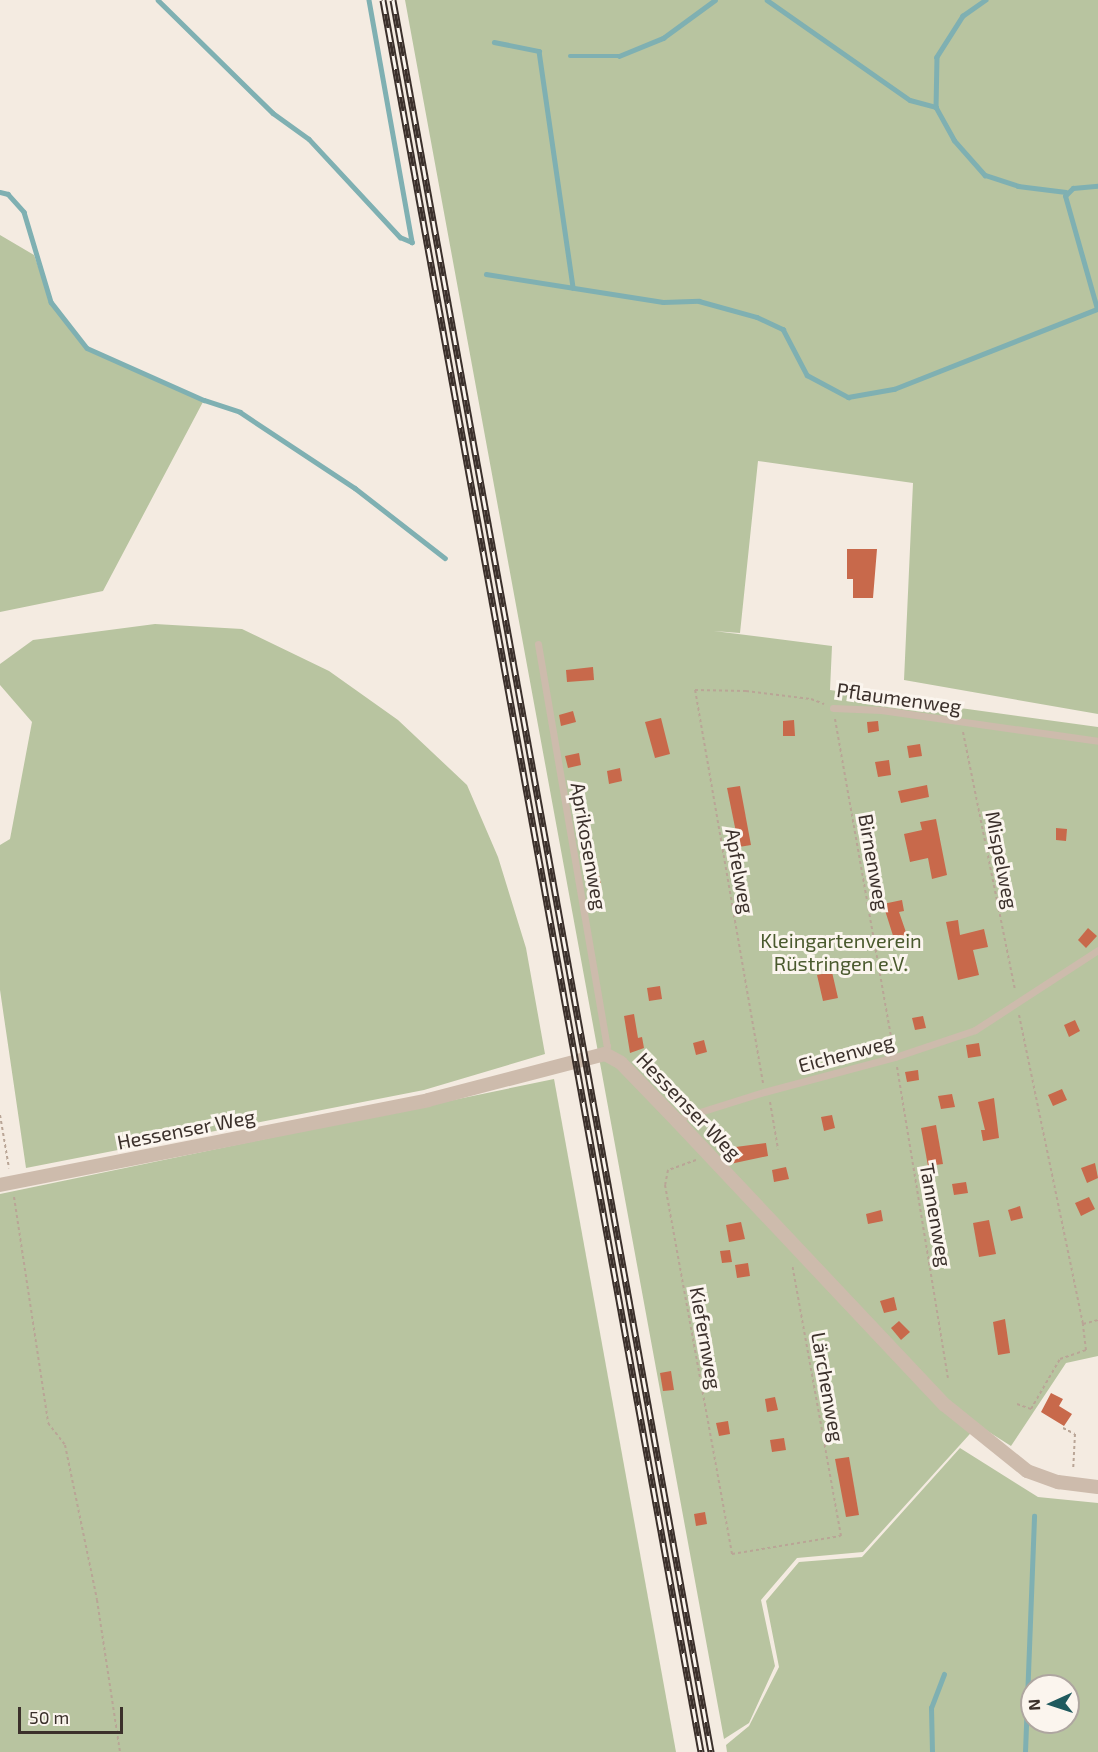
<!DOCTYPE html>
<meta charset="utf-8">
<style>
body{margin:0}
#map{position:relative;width:1098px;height:1752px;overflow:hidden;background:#f4ebe1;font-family:"Exo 2",sans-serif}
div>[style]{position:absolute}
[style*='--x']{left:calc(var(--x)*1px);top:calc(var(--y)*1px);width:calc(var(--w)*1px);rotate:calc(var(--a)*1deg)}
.green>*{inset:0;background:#b8c4a0}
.stream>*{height:4.5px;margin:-2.25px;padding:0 2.25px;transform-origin:2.25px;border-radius:2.25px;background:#7fb0b2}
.building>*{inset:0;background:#c8694b}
.path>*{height:2px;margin-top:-1px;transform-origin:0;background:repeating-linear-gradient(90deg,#b9a596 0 3px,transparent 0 6px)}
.service>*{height:7px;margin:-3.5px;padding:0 3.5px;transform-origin:3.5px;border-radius:3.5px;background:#cdbbac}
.minor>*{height:14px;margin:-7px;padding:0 7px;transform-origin:7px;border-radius:7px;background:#cdbbac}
.rail>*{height:7px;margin-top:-3.5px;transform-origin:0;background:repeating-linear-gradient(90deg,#fbf5ee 0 14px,#3b302b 0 28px);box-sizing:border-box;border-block:2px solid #3b302b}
span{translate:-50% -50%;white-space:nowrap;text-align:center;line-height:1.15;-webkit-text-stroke:6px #fbf5ee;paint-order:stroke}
.street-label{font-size:20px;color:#3b302b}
.park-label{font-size:20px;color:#4a5a2e}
.north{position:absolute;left:1020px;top:1674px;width:60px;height:60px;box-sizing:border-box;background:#fbf5ee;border:2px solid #aea6a0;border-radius:50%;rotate:267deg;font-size:16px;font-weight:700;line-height:24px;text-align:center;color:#3b302b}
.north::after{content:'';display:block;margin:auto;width:21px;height:27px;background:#1f5a5e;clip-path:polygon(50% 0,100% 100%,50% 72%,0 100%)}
.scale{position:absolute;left:18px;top:1707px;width:105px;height:27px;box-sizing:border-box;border:3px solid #3b302b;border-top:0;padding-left:8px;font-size:18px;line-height:21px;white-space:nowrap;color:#3b302b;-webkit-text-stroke:4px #fbf5ee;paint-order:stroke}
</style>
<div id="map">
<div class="green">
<i style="clip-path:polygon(405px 0,1098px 0,1098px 714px,904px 680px,913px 483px,758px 461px,740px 633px,714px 631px,832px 646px,830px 690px,1098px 727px,1098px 1356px,1066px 1363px,1011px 1446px,978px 1425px,863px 1552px,797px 1558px,761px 1600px,775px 1666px,749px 1723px,724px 1739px)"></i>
<i style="clip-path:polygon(0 235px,34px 255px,51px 302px,87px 348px,204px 400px,103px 591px,0 612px)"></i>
<i style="clip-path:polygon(155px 624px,242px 629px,329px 671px,398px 720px,467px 785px,498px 857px,526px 948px,545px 1054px,424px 1090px,26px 1168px,0 990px,0 845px,10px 839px,32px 722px,0 685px,0 664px,33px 640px)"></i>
<i style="clip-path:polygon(554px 1079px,676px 1752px,0 1752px,0 1194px)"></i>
<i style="clip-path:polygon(evenodd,960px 1448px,1038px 1497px,1098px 1503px,1098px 1752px,727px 1752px,726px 1745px,749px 1726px,779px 1667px,766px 1601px,799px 1562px,862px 1557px,960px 1448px,1032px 1686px,1068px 1686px,1068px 1722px,1032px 1722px,1032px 1686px)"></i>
</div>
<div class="stream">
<i style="--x:158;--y:0;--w:161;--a:44.5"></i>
<i style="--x:273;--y:113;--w:44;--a:35.8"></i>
<i style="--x:309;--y:139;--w:134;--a:47.1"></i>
<i style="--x:400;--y:237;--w:13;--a:23"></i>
<i style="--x:369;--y:0;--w:246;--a:79.9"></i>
<i style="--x:767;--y:0;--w:174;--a:35"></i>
<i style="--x:910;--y:100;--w:27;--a:15"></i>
<i style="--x:986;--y:0;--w:28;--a:145"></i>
<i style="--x:963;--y:16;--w:49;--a:122.4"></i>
<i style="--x:937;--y:57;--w:50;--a:91.1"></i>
<i style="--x:936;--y:107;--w:38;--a:61"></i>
<i style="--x:954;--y:140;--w:47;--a:48.5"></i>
<i style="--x:985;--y:175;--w:35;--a:18"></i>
<i style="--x:1018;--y:186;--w:48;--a:7.1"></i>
<i style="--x:494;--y:42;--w:46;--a:11.3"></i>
<i style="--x:539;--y:51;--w:239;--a:81.8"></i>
<i style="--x:570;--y:56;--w:49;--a:0"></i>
<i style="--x:619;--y:56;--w:48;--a:-22.2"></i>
<i style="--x:663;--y:38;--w:64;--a:-36.2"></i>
<i style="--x:0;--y:192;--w:8;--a:14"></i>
<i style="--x:8;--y:194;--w:24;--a:48"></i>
<i style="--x:24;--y:212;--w:94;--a:73.3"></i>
<i style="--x:51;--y:302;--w:58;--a:52"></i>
<i style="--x:87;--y:348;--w:128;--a:24"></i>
<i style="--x:204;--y:400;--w:38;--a:18"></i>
<i style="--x:240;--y:412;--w:138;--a:33.5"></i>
<i style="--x:355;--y:488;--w:114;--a:37.9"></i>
<i style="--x:486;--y:274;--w:179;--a:9"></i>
<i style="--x:663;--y:302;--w:36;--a:-2"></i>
<i style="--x:699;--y:301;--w:60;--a:15.4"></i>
<i style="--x:757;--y:317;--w:29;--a:25"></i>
<i style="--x:783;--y:329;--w:52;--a:62.4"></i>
<i style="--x:807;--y:375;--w:47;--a:28.2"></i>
<i style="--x:848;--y:397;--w:47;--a:-9.9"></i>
<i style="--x:894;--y:389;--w:218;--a:-21.5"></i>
<i style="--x:1097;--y:309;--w:117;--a:-105.8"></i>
<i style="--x:1065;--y:196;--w:11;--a:-45"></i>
<i style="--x:1073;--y:188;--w:25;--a:-5"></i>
<i style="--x:932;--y:1752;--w:44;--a:-91.3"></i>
<i style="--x:931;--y:1708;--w:36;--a:-69"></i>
<i style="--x:1025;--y:1752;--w:236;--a:-87.8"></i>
</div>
<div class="building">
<i style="clip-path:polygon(847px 549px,877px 549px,873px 598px,853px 598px,853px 579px,847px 579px)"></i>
<i style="clip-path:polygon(593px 667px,594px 680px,567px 682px,566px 670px)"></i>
<i style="clip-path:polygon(573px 711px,576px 722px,561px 726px,559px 715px)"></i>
<i style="clip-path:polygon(661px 718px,670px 754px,655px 758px,645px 722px)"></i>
<i style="clip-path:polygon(794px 720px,795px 736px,783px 736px,783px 721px)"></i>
<i style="clip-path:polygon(878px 721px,879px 731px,868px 733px,867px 722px)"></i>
<i style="clip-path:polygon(920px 744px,922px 756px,909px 758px,907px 746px)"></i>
<i style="clip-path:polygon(579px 753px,581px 765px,568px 768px,565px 756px)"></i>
<i style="clip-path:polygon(889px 760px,891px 775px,878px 777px,875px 762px)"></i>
<i style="clip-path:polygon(620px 768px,622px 781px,609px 784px,607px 771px)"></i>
<i style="clip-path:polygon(927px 785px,929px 797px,901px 803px,898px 791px)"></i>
<i style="clip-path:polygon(740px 786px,751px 845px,739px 847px,727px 788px)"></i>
<i style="clip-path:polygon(936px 819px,947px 875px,932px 879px,928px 858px,910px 862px,904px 834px,922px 830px,920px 822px)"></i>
<i style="clip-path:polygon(1056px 828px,1067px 829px,1066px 841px,1056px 840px)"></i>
<i style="clip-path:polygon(598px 871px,601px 884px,590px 886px,588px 874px)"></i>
<i style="clip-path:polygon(902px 900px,904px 911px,899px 912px,908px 938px,895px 942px,883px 904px)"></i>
<i style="clip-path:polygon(958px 920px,960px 935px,984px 929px,988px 947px,973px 950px,979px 975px,958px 980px,946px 922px)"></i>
<i style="clip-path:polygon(1088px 928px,1097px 936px,1086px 948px,1078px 940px)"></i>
<i style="clip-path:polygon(832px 972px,838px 998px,823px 1001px,817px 975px)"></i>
<i style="clip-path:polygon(660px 986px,662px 999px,649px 1001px,647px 988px)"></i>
<i style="clip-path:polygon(634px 1014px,638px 1038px,642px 1037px,644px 1048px,630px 1053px,624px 1016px)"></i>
<i style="clip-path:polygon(923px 1016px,926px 1028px,915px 1030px,912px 1018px)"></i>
<i style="clip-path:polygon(1075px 1020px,1080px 1031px,1069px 1037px,1064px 1025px)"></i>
<i style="clip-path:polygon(704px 1040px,707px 1052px,696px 1055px,693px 1043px)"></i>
<i style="clip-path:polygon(979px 1043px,981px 1056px,968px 1058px,966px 1045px)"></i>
<i style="clip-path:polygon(918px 1070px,919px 1080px,907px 1082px,905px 1072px)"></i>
<i style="clip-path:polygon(1062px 1089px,1067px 1100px,1053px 1106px,1048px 1095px)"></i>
<i style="clip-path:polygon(952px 1094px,955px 1107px,941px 1109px,938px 1096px)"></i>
<i style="clip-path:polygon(994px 1098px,999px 1138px,983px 1141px,981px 1130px,985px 1130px,978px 1102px)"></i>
<i style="clip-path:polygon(832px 1115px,835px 1128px,824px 1131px,821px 1117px)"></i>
<i style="clip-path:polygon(936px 1125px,943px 1164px,928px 1166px,921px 1128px)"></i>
<i style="clip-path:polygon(766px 1143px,768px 1156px,730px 1164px,728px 1148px)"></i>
<i style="clip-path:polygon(1095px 1163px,1098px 1178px,1087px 1183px,1081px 1168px)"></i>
<i style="clip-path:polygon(786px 1167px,789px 1179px,774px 1182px,772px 1170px)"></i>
<i style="clip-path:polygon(966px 1182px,968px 1193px,954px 1195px,952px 1184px)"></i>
<i style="clip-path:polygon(1089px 1197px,1095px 1209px,1081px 1216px,1075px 1203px)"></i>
<i style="clip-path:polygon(1020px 1206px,1023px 1218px,1011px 1221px,1008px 1210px)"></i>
<i style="clip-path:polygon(881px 1210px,883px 1221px,868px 1224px,866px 1214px)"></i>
<i style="clip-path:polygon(989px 1220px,996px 1254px,979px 1257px,973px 1223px)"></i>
<i style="clip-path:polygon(741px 1222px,745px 1239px,729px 1242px,726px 1225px)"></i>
<i style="clip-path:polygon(730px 1250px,732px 1262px,722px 1263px,720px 1251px)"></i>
<i style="clip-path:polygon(748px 1263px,750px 1276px,737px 1278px,735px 1265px)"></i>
<i style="clip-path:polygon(894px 1297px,897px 1310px,884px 1313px,880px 1301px)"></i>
<i style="clip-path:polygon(1005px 1319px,1010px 1353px,998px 1355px,993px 1322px)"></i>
<i style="clip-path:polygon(899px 1321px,910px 1332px,901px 1340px,891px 1328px)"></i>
<i style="clip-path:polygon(671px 1371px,674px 1390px,663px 1391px,660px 1373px)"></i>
<i style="clip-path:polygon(1051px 1393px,1063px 1399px,1059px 1406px,1072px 1414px,1064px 1426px,1041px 1412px)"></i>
<i style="clip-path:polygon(775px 1397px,778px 1410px,767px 1412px,765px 1399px)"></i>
<i style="clip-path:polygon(728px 1421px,730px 1434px,719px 1436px,716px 1423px)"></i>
<i style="clip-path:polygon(784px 1438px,786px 1450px,772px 1452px,770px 1440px)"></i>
<i style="clip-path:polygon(849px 1457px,859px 1515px,846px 1517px,835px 1459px)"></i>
<i style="clip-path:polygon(705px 1512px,707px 1524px,696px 1526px,694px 1514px)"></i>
</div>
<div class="path">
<i style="--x:835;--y:719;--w:333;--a:80"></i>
<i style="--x:963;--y:732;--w:264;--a:78.6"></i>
<i style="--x:1019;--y:1015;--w:316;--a:78.3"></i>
<i style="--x:897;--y:1067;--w:315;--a:80.7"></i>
<i style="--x:763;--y:1083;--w:399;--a:-99.8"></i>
<i style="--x:695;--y:690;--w:51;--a:1.1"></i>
<i style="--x:746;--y:691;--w:65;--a:7"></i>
<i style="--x:811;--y:699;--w:14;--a:21"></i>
<i style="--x:770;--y:1102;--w:48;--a:80.3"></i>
<i style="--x:0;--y:1115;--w:54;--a:80.4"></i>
<i style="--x:696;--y:1160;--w:30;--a:160"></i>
<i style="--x:668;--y:1170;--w:15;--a:101"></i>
<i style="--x:665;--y:1185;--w:375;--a:79.7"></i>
<i style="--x:732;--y:1554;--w:110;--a:-9.4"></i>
<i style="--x:841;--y:1536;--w:276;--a:-100.2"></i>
<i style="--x:14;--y:1197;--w:229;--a:81.4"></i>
<i style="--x:48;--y:1423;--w:28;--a:52"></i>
<i style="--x:65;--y:1445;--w:158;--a:78.3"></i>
<i style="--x:97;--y:1600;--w:154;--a:81.4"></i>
<i style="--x:1017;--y:1404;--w:15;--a:20"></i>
<i style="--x:1031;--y:1409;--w:58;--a:-59.9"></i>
<i style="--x:1060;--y:1359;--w:28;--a:-19"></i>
<i style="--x:1086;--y:1350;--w:26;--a:-97"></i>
<i style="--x:1083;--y:1324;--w:16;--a:-15"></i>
<i style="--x:1063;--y:1428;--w:13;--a:27"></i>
<i style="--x:1075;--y:1434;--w:35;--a:93"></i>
</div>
<div class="service">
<i style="--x:538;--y:644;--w:408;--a:80.3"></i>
<i style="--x:607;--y:1046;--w:8;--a:104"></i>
<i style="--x:833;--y:708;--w:48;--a:2.4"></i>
<i style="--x:881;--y:710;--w:219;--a:8.1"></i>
<i style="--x:678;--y:1122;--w:8;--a:-40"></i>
<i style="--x:684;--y:1117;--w:84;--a:-17.4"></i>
<i style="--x:764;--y:1092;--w:136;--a:-15"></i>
<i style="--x:895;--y:1057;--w:84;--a:-18.6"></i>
<i style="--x:975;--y:1030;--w:147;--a:-33"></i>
</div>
<div class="minor">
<i style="--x:0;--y:1185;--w:436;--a:-11.2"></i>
<i style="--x:428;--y:1100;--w:183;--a:-14.6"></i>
<i style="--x:605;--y:1054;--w:18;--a:29"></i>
<i style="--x:621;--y:1063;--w:82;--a:46"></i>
<i style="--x:678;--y:1122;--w:389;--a:46.7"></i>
<i style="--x:945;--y:1405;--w:105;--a:38.8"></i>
<i style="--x:1027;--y:1471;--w:33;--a:20"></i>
<i style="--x:1058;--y:1482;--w:40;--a:7.1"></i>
</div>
<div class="rail">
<i style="--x:383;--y:0;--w:1781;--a:79.71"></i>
<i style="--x:393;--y:0;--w:1781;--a:79.71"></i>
</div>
<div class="street-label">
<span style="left:899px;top:698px;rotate:8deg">Pflaumenweg</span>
<span style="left:589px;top:846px;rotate:80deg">Aprikosenweg</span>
<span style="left:1002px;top:860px;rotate:79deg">Mispelweg</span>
<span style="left:874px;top:862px;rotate:80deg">Birnenweg</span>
<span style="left:740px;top:871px;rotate:80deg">Apfelweg</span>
<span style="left:846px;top:1053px;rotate:-15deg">Eichenweg</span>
<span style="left:689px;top:1106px;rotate:46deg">Hessenser Weg</span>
<span style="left:186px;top:1129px;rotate:-11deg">Hessenser Weg</span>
<span style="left:936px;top:1215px;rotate:80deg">Tannenweg</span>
<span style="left:706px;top:1338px;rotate:80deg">Kiefernweg</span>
<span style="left:828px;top:1387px;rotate:80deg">Lärchenweg</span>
</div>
<div class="park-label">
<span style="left:841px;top:952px">Kleingartenverein<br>Rüstringen e.V.</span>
</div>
<div class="north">N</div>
<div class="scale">50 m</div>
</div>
